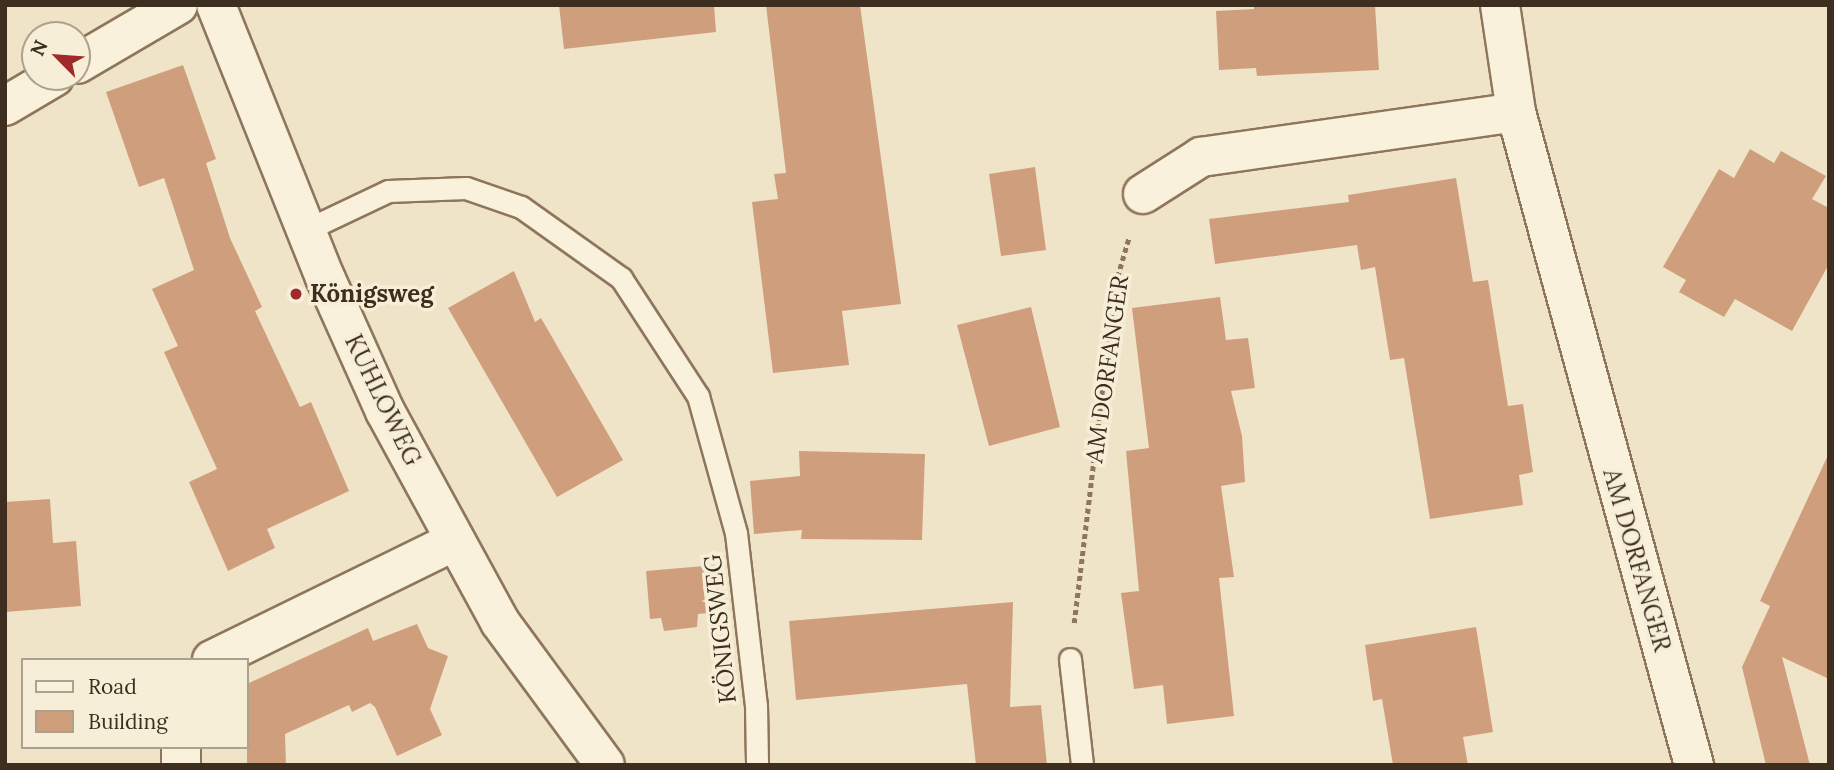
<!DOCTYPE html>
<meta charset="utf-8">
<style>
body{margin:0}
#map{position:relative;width:1834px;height:770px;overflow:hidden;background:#f0e4c8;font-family:Lora,serif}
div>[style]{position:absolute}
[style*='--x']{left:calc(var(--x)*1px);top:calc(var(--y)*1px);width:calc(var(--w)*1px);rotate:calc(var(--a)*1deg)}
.building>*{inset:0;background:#cf9f7d}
.path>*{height:4.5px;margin-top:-2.25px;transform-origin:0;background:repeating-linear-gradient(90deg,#8d765c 0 5px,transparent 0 8.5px)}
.roads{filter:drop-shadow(2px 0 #8d765c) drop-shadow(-2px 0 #8d765c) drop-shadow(0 2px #8d765c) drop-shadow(0 -2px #8d765c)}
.service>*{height:21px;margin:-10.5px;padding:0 10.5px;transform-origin:10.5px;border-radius:10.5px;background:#faf1dc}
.minor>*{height:38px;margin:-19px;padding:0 19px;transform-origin:19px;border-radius:19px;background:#faf1dc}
.dots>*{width:19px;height:19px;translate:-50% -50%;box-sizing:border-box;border:4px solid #f7eed8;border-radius:50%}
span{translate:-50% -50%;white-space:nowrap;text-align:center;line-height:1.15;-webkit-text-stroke:7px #f7eed8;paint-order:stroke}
.poi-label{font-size:24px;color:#3d2e20;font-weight:700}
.left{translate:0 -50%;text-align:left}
.street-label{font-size:24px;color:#3d2e20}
.frame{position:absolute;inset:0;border:7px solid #3d2e20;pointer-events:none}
.legend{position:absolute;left:21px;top:658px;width:228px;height:91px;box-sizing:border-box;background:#f7eed8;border:2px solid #ada18e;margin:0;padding:9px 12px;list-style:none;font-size:21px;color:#3d2e20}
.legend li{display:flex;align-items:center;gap:14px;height:35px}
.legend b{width:35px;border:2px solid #ada18e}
.north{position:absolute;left:21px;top:21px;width:70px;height:70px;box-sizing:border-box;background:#f7eed8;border:2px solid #ada18e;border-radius:50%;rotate:295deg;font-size:19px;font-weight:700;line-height:28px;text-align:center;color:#3d2e20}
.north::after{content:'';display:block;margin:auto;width:24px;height:32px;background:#9e2a2b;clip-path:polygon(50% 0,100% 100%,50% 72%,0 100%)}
</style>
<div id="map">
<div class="building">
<i style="clip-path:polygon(559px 5px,714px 5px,716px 32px,564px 49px)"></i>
<i style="clip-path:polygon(766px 5px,860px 5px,901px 304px,842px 311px,849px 365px,773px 373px,752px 202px,778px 199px,774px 174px,786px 173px)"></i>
<i style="clip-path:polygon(1254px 5px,1375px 5px,1379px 70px,1257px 76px,1256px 68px,1219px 70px,1216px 11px,1254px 9px)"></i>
<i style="clip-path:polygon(183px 65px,216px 159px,206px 163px,230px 238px,262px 307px,255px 311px,300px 407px,311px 402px,349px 491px,267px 529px,275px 548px,228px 571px,189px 482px,217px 469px,164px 352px,178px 346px,152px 289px,194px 270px,164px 178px,139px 187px,106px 92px)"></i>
<i style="clip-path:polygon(1750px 149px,1774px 163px,1781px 151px,1826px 176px,1812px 199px,1829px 208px,1829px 264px,1792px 331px,1735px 299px,1724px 317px,1679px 292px,1686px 280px,1663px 267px,1719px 169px,1734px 178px)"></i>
<i style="clip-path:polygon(1035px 167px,1046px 250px,1001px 256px,989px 174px)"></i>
<i style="clip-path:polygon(1456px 178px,1473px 282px,1488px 280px,1508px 406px,1523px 404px,1533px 472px,1519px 475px,1523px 505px,1430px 519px,1404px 358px,1390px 360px,1375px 267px,1361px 270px,1357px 245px,1215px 264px,1209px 219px,1349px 202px,1348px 195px)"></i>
<i style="clip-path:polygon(514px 271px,535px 322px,541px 318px,623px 460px,557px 497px,448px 308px)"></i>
<i style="clip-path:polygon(1220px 297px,1226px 340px,1248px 338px,1255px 388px,1231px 391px,1242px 436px,1245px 482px,1221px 486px,1234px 577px,1219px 578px,1234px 716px,1167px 724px,1163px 685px,1134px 689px,1121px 593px,1139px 591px,1126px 451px,1149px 448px,1132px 308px)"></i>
<i style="clip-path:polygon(1031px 307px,1060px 427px,989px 446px,957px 325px)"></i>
<i style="clip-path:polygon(799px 451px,925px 454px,922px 540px,801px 539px,802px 530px,754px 534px,750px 481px,800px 476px)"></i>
<i style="clip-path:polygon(1829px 453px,1829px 679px,1782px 657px,1810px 765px,1766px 765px,1742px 667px,1770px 606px,1760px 601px)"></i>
<i style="clip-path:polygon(50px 499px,53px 543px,76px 541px,81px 606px,5px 612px,5px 502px)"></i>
<i style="clip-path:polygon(716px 565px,720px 612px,698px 614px,697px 627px,664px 631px,661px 618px,650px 619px,646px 571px)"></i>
<i style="clip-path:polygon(1013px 602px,1010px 707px,1041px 705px,1047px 765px,976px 765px,967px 684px,796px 700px,789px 621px)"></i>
<i style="clip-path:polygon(417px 624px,428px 648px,448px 656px,430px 709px,442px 735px,397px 756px,375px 707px,370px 703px,352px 712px,349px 705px,285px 734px,286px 765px,247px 765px,247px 684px,368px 628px,373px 641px)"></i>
<i style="clip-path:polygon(1476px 627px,1493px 732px,1463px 737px,1468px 765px,1393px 765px,1382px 699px,1373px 701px,1365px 645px)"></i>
</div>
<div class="path">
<i style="--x:1074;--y:623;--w:340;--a:-83.1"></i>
<i style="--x:1115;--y:285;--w:50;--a:-73.7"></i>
</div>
<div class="roads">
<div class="service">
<i style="--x:306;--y:230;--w:91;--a:-25.4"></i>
<i style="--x:388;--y:191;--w:78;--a:-2.2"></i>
<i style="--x:466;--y:188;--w:58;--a:19.1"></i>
<i style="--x:521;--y:207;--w:123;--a:35.4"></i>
<i style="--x:621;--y:278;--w:141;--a:56.9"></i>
<i style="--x:698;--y:396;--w:142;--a:74.5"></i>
<i style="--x:736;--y:533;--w:173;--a:83.4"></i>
<i style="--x:756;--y:705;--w:60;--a:89"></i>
<i style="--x:1070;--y:659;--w:107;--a:83.5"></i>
</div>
<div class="minor">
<i style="--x:216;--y:5;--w:293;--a:68.2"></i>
<i style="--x:325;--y:277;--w:147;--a:65.9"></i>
<i style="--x:385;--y:411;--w:240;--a:61.4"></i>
<i style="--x:500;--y:622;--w:177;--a:53.7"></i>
<i style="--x:1500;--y:5;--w:108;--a:81.5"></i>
<i style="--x:1516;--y:112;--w:677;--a:74.75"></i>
<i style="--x:77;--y:64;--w:117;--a:-30.3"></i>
<i style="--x:5;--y:106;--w:57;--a:-30.6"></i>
<i style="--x:1143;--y:194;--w:69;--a:-32.5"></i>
<i style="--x:1201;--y:157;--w:318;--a:-8.1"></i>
<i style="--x:212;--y:660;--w:268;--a:-26.1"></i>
<i style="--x:181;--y:747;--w:18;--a:90"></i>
</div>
</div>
<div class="dots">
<i style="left:296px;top:294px;background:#9e2a2b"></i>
</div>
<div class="poi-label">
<span class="left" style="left:310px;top:294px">Königsweg</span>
</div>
<div class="street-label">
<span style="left:1107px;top:369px;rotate:-82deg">AM DORFANGER</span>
<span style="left:383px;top:400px;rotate:64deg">KUHLOWEG</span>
<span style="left:1637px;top:560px;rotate:74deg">AM DORFANGER</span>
<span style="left:720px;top:629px;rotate:-96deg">KÖNIGSWEG</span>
</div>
<div class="frame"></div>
<ul class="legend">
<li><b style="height:9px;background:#faf1dc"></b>Road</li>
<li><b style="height:19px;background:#cf9f7d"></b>Building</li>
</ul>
<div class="north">N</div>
</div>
